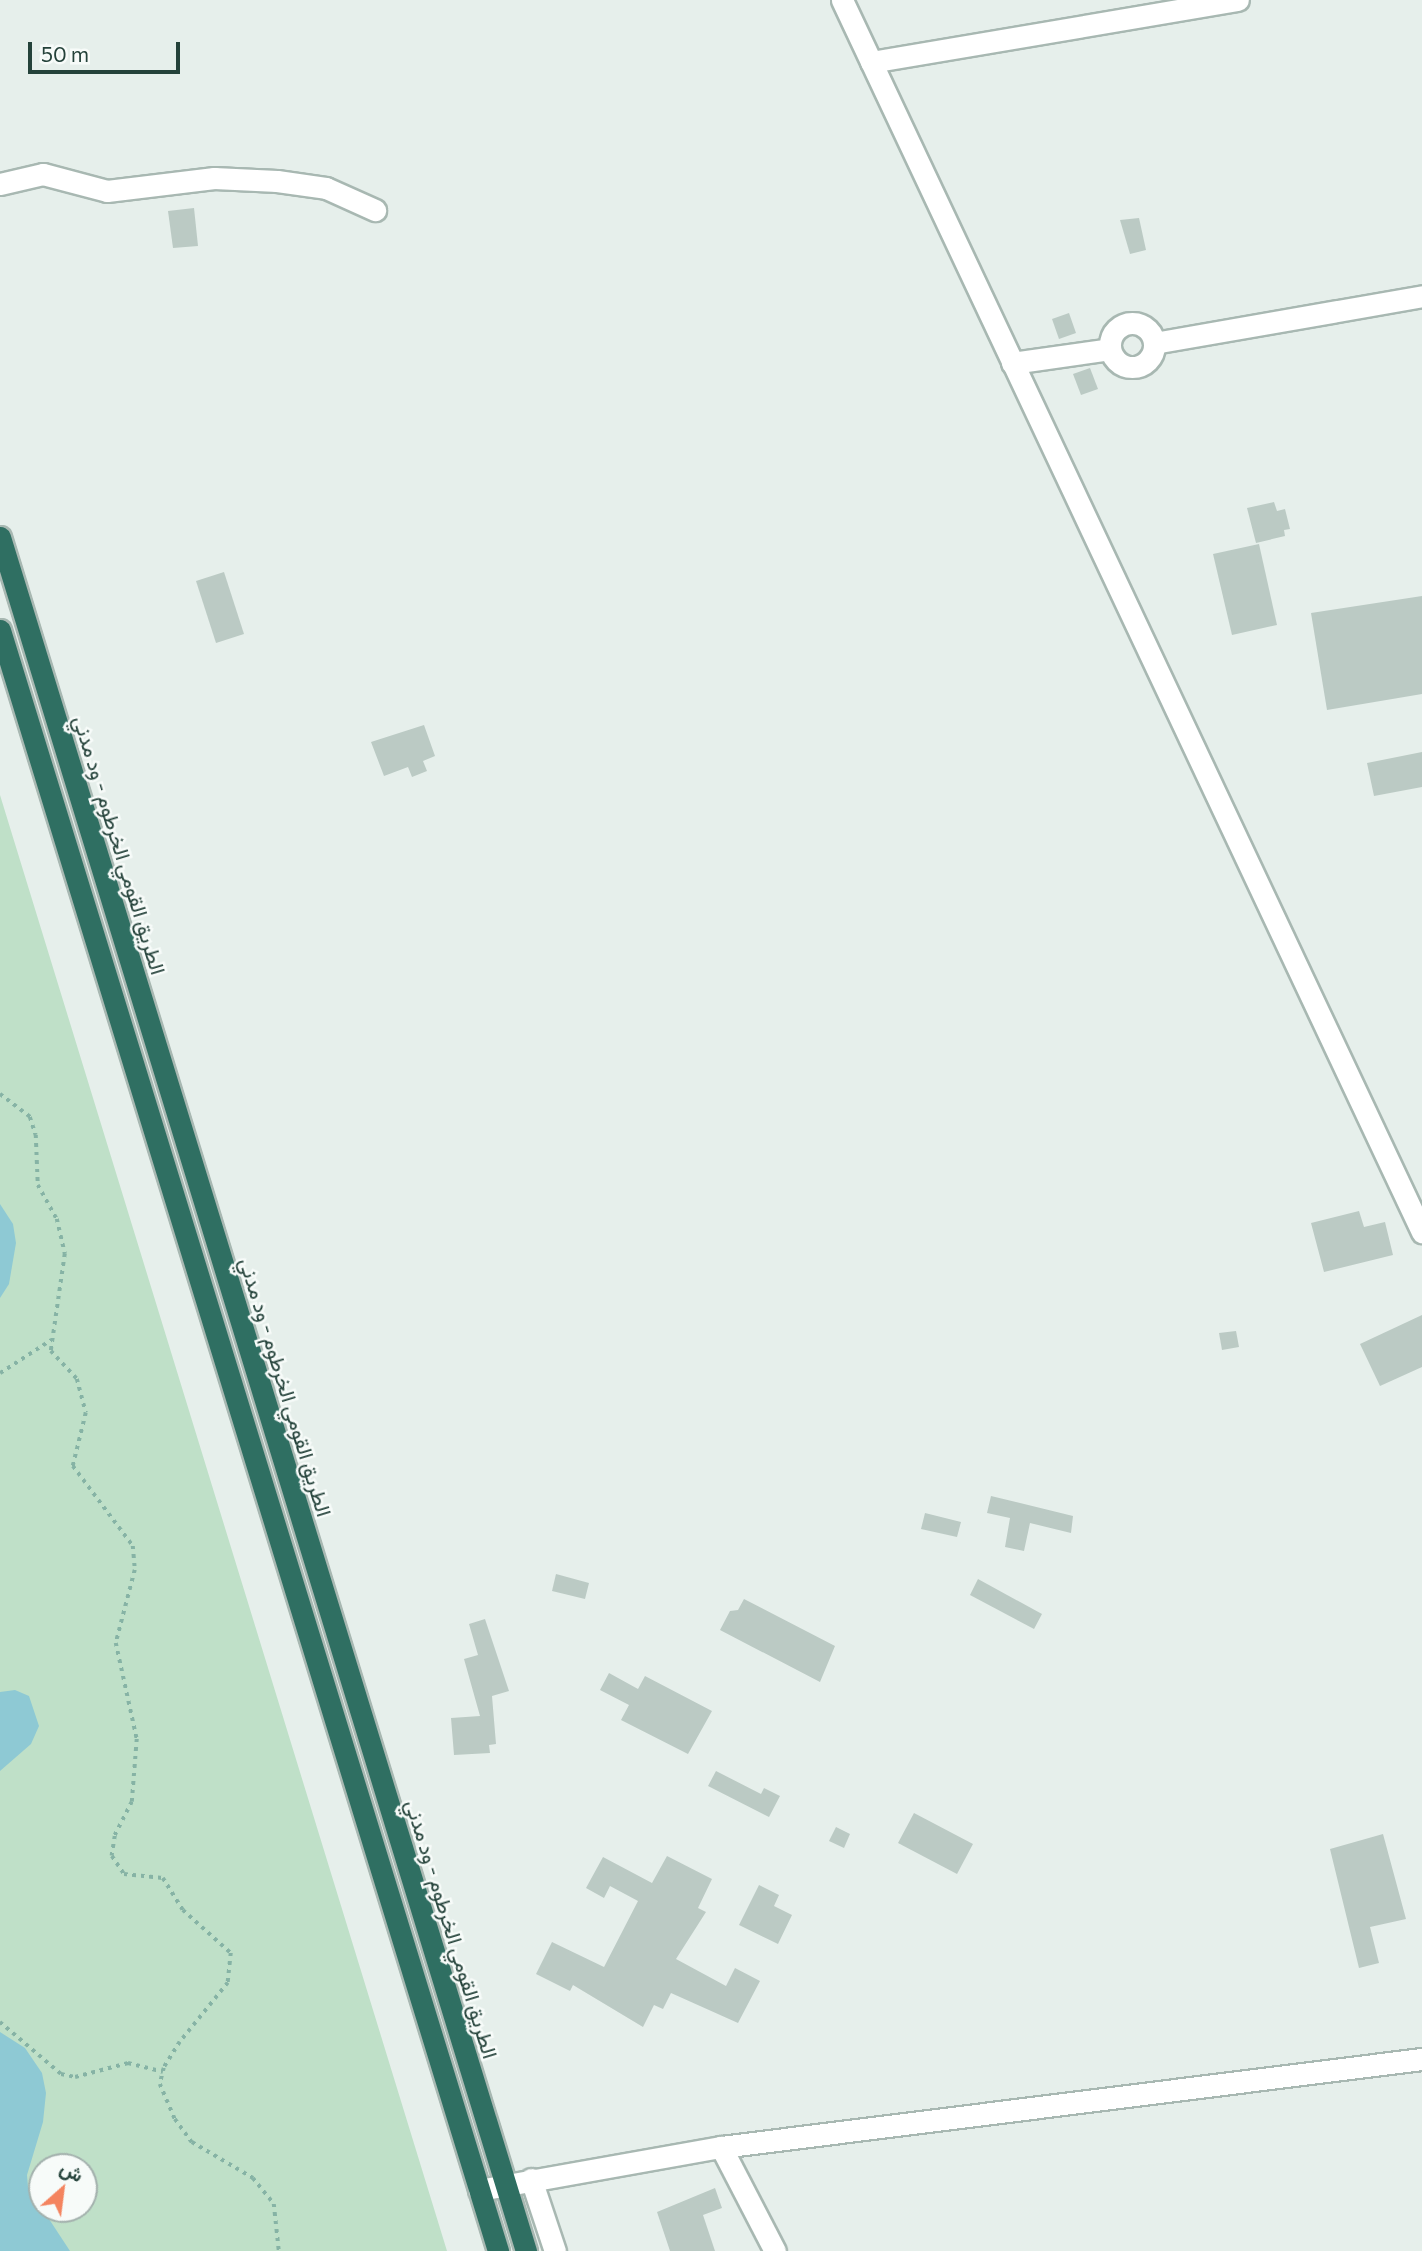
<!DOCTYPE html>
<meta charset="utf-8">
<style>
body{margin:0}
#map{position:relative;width:1422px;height:2251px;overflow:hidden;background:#e6efeb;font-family:Commissioner,Vazirmatn,sans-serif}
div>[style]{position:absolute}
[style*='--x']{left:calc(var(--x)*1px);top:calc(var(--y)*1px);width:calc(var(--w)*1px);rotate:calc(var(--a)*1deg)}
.green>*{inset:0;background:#bfe0c8}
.water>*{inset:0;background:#8ec9d4}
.building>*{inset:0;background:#bbcac4}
.path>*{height:3.5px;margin-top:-1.75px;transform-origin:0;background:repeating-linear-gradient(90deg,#86b3a5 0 3.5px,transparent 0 8.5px)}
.roads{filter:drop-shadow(2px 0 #a8b8b2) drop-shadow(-2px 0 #a8b8b2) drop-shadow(0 2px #a8b8b2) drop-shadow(0 -2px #a8b8b2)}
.minor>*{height:21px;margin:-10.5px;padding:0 10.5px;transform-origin:10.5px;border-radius:10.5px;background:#fff}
.minor>.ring{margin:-10.5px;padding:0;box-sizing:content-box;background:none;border:21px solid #fff;border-radius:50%}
.highway>*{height:21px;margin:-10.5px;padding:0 10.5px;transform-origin:10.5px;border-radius:10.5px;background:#2f6f62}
span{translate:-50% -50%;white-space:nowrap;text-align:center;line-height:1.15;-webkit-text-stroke:5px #f7fbf9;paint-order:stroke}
.street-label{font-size:21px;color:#24423a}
.north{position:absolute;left:28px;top:2153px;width:70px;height:70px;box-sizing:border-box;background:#f7fbf9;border:2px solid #a3b1ad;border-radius:50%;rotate:28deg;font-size:19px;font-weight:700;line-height:28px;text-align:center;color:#24423a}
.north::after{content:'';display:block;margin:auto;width:24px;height:32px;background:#f4845f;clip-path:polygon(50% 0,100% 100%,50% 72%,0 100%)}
.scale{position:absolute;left:28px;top:42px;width:152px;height:32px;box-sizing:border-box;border:4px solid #24423a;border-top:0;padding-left:9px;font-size:21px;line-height:24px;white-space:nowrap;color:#24423a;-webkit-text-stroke:5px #f7fbf9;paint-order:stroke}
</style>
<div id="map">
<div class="green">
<i style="clip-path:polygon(evenodd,0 795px,447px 2251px,0 2251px,0 795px,42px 2167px,84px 2167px,84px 2209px,42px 2209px,42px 2167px)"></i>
</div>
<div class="water">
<i style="clip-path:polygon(0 1204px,13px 1224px,16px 1243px,9px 1284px,0 1298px)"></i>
<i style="clip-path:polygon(15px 1690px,29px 1696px,39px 1726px,31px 1744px,0 1771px,0 1692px)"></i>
<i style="clip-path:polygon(0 2032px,25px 2048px,42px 2073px,46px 2093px,43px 2122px,27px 2175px,28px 2187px,70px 2251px,0 2251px)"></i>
</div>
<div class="building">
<i style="clip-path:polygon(194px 208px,198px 246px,173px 248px,168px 211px)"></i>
<i style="clip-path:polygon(1139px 218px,1146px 250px,1130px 254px,1120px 220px)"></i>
<i style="clip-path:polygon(1069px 313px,1076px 333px,1059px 339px,1052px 319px)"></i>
<i style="clip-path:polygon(1090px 368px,1098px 389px,1081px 395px,1073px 374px)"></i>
<i style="clip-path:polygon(1274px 502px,1277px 511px,1285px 509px,1290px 529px,1284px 530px,1285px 536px,1256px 543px,1247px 508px)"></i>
<i style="clip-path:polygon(1259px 544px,1277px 625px,1232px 635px,1213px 554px)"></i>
<i style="clip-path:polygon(224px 572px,244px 634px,216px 643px,196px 581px)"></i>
<i style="clip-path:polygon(1422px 596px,1422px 694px,1327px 710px,1311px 613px)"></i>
<i style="clip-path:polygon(424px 725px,435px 756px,423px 761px,427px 771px,412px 777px,408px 767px,384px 776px,371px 742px)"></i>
<i style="clip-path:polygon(1422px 752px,1422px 787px,1374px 796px,1367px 763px)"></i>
<i style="clip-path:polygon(1359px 1211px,1364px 1227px,1385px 1222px,1393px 1255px,1324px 1272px,1311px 1223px)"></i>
<i style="clip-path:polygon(1422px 1315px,1422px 1367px,1380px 1386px,1360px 1344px)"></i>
<i style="clip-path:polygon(1236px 1331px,1239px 1347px,1222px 1350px,1219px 1333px)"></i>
<i style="clip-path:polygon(991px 1496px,1073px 1516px,1071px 1533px,1030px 1523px,1024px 1551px,1005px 1547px,1010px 1518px,987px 1513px)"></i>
<i style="clip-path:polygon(925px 1513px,961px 1522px,957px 1537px,921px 1529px)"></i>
<i style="clip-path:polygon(556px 1574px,589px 1583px,585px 1599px,552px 1591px)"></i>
<i style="clip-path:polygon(978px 1579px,1042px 1614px,1034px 1629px,970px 1595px)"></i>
<i style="clip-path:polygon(744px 1599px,835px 1646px,820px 1682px,720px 1630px,730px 1611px,738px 1610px)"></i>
<i style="clip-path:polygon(485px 1619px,509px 1691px,492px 1696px,496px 1744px,489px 1745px,490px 1753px,454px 1755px,451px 1718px,480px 1716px,464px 1659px,478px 1655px,469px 1624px)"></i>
<i style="clip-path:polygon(609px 1673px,638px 1689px,645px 1676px,712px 1711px,688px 1754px,621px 1720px,629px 1705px,600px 1690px)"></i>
<i style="clip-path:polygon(716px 1771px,761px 1794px,764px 1788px,780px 1796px,769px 1817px,708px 1786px)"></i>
<i style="clip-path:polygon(914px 1813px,973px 1844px,957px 1874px,898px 1843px)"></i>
<i style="clip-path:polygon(836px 1827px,850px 1834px,844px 1848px,829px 1841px)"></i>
<i style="clip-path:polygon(1383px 1834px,1406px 1919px,1370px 1927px,1379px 1963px,1359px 1968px,1330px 1849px)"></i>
<i style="clip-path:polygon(667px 1856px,712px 1879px,698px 1908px,706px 1912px,676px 1959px,726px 1986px,735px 1968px,760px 1981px,738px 2023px,671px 1993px,663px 2009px,654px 2005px,643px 2027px,573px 1985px,570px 1991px,536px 1974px,552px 1942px,604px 1967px,638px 1901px,610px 1886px,604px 1898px,586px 1888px,603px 1857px,652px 1883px)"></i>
<i style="clip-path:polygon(759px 1885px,779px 1895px,774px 1906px,792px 1915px,778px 1944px,739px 1925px)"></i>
<i style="clip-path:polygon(715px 2188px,722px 2208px,703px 2215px,715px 2251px,670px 2251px,657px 2212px)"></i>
</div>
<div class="path">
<i style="--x:0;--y:1094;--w:38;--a:37"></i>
<i style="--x:30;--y:1117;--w:19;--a:72"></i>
<i style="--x:36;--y:1135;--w:50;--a:87.7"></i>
<i style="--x:38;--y:1185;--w:39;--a:61"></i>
<i style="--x:57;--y:1219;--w:36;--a:77"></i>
<i style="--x:65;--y:1254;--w:98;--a:98.2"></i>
<i style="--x:51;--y:1351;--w:38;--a:47"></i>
<i style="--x:77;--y:1379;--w:35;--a:75"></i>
<i style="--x:86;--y:1413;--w:55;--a:103.8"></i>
<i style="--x:73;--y:1466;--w:100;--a:53.1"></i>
<i style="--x:133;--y:1546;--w:24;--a:85"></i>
<i style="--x:135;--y:1570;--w:75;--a:104.6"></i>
<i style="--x:116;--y:1643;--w:98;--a:77.7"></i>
<i style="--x:137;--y:1739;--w:63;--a:94.5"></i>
<i style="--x:132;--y:1802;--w:38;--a:117"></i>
<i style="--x:115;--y:1836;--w:20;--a:99"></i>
<i style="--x:112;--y:1856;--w:22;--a:56"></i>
<i style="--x:124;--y:1874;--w:39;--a:6"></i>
<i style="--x:163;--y:1878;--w:38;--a:58"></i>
<i style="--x:183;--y:1910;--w:64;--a:41.9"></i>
<i style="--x:231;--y:1953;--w:30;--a:96"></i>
<i style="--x:228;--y:1983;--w:76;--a:129.1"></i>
<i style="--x:180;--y:2042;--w:31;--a:122"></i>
<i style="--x:164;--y:2068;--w:16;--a:104"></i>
<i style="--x:160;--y:2084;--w:38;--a:67"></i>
<i style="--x:175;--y:2119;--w:29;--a:54"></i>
<i style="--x:192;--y:2142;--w:71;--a:30.5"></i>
<i style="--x:253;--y:2178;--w:33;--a:51"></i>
<i style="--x:274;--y:2204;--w:47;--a:83.9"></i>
<i style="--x:0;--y:1373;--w:61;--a:-32.9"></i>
<i style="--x:0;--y:2022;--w:80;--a:40.4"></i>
<i style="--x:61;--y:2074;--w:14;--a:12"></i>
<i style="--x:75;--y:2077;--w:55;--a:-14.8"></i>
<i style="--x:128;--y:2063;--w:36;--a:14"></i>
</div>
<div class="roads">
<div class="minor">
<i style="--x:842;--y:0;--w:1362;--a:64.79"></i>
<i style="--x:871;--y:62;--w:372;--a:-9.6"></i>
<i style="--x:0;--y:184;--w:44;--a:-13.1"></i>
<i style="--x:43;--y:174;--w:66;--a:14.9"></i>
<i style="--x:107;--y:191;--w:108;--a:-6.9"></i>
<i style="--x:214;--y:178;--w:63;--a:2.7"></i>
<i style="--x:277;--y:181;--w:49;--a:8.1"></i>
<i style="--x:326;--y:188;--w:54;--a:24.2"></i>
<i class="ring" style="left:1110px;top:323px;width:23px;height:23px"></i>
<i style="--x:1154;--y:343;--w:272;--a:-9.9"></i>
<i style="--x:1012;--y:363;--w:99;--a:-8.1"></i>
<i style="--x:721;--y:2147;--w:117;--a:62.6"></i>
<i style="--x:531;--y:2179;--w:76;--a:71.6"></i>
<i style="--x:479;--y:2190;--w:246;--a:-10.1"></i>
<i style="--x:721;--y:2147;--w:707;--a:-7.16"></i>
</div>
<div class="highway">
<i style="--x:0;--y:537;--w:1793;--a:72.94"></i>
<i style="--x:0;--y:630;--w:1696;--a:72.92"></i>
</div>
</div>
<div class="street-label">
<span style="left:120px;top:845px;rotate:73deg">الطريق القومي الخرطوم - ود مدني</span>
<span style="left:286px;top:1387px;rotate:73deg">الطريق القومي الخرطوم - ود مدني</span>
<span style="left:452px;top:1929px;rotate:73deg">الطريق القومي الخرطوم - ود مدني</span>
</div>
<div class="north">ش</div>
<div class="scale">50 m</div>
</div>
